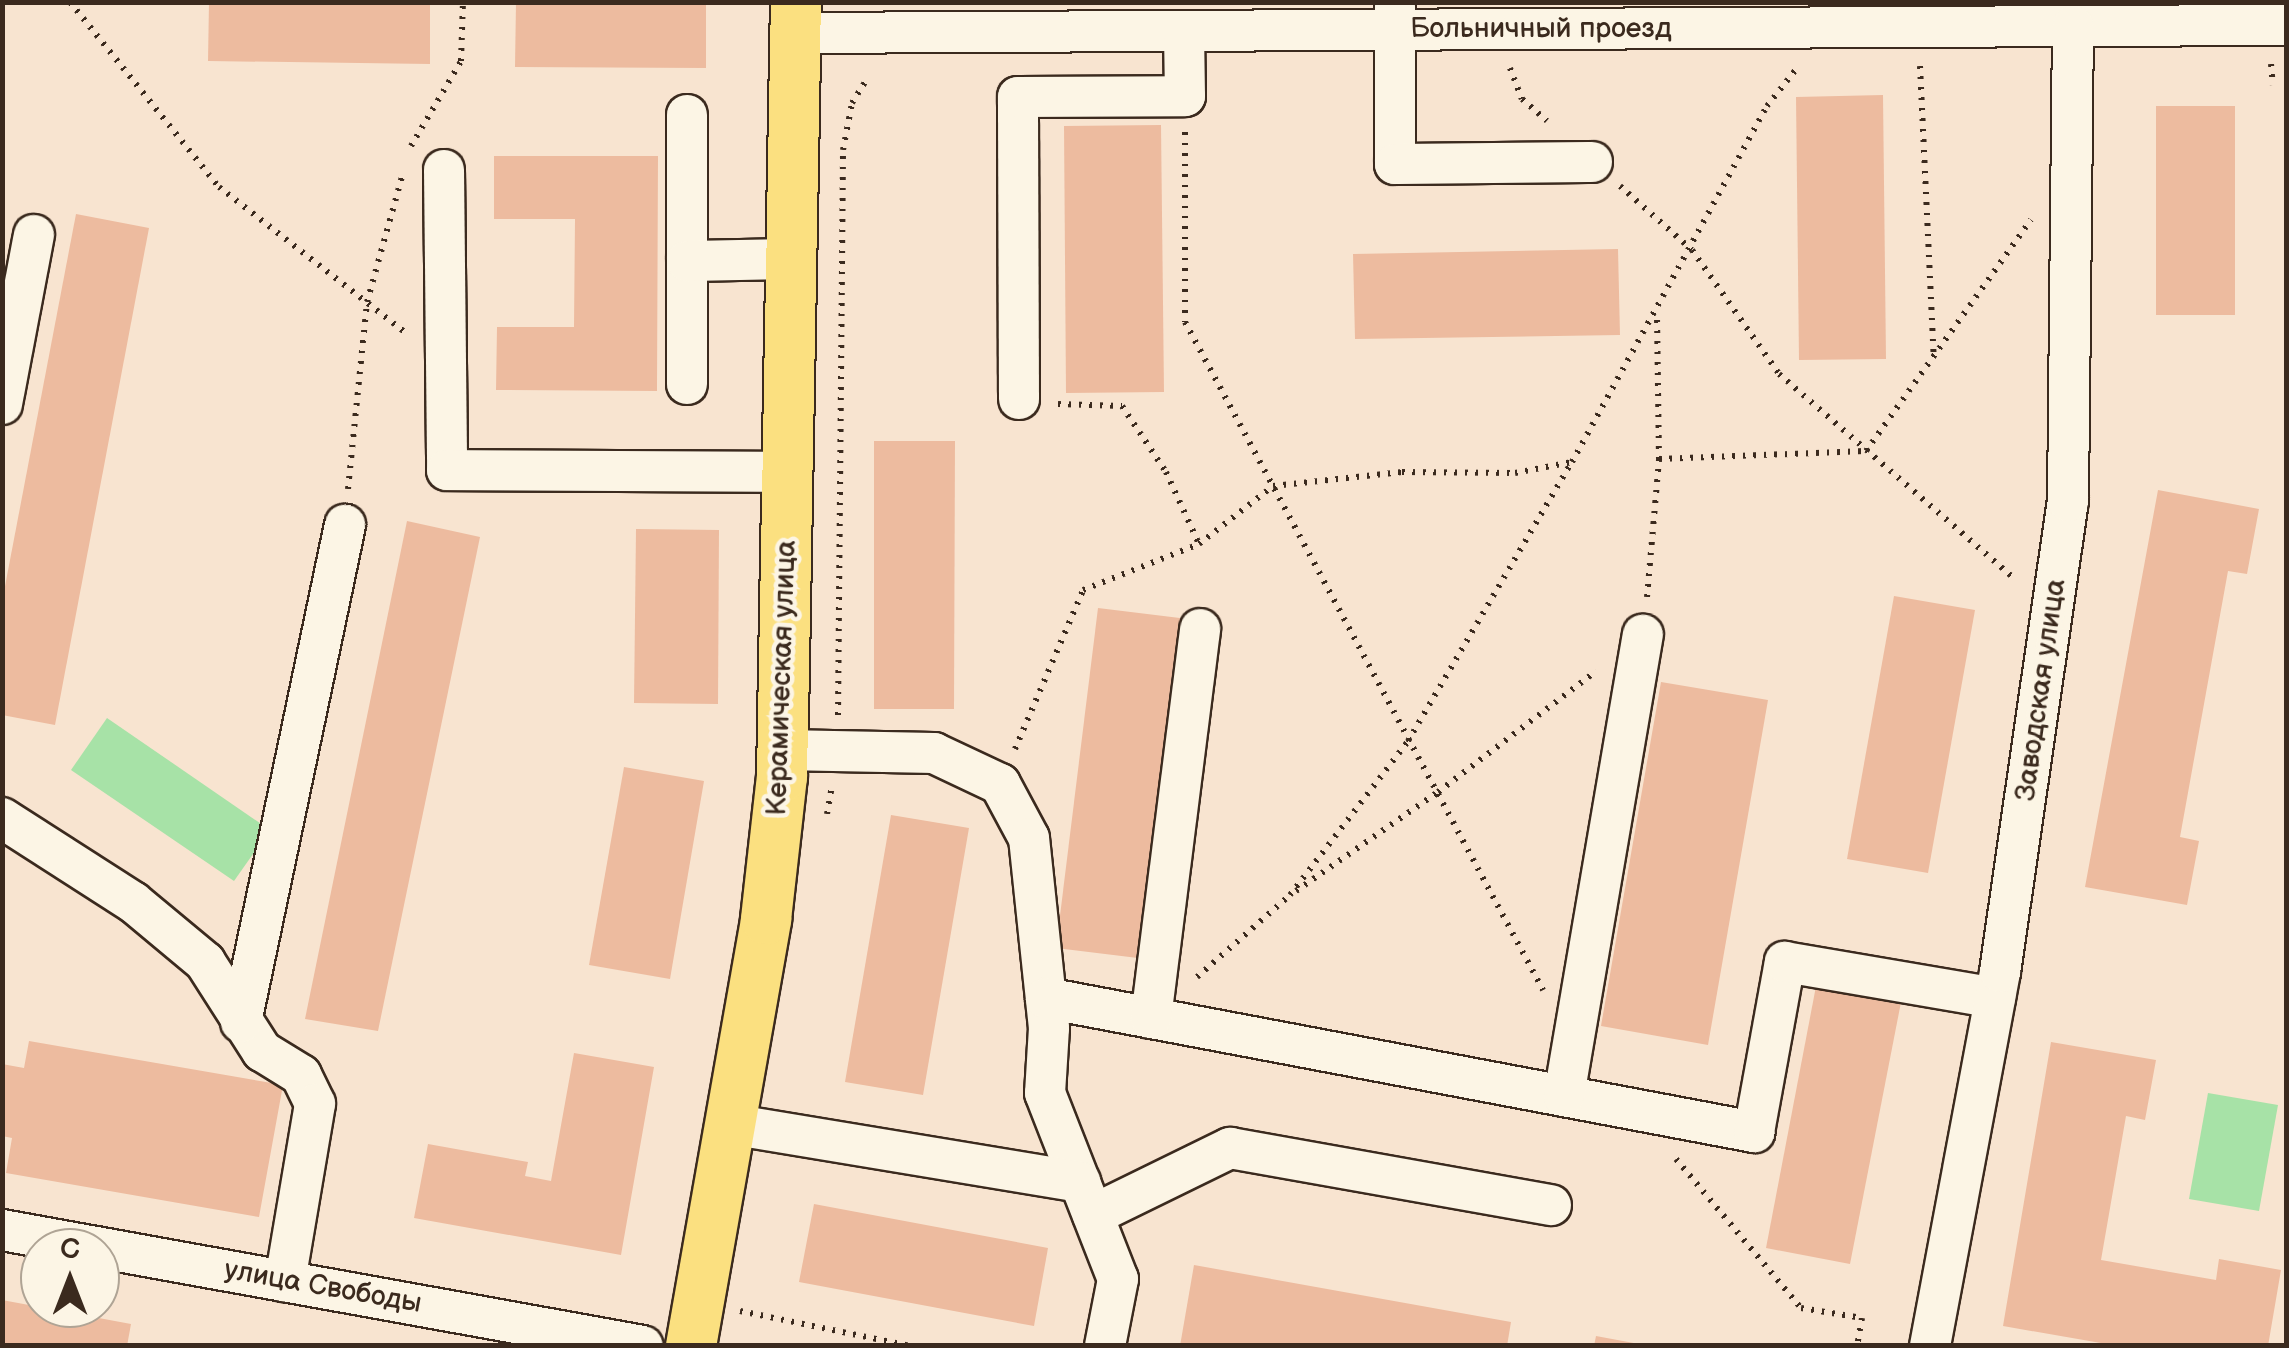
<!DOCTYPE html>
<meta charset="utf-8">
<style>
body{margin:0}
#map{position:relative;width:2289px;height:1348px;overflow:hidden;background:#f8e4d0;font-family:"Balsamiq Sans",sans-serif}
div>[style]{position:absolute}
[style*='--x']{left:calc(var(--x)*1px);top:calc(var(--y)*1px);width:calc(var(--w)*1px);rotate:calc(var(--a)*1deg)}
.green>*{inset:0;background:#a7e2a7}
.building>*{inset:0;background:#edbb9f}
.path>*{height:6px;margin-top:-3px;transform-origin:0;background:repeating-linear-gradient(90deg,#3b2a1e 0 2.5px,transparent 0 10.5px)}
.roads{filter:drop-shadow(2px 0 #3b2a1e) drop-shadow(-2px 0 #3b2a1e) drop-shadow(0 2px #3b2a1e) drop-shadow(0 -2px #3b2a1e)}
.minor>*{height:40px;margin:-20px;padding:0 20px;transform-origin:20px;border-radius:20px;background:#fcf5e5}
.major>*{height:50px;margin:-25px;padding:0 25px;transform-origin:25px;border-radius:25px;background:#fbe080}
span{translate:-50% -50%;white-space:nowrap;text-align:center;line-height:1.15;-webkit-text-stroke:9px #fcf5e5;paint-order:stroke}
.street-label{font-size:28px;color:#3b2a1e}
.frame{position:absolute;inset:0;border:5px solid #3b2a1e;pointer-events:none}
.north{position:absolute;left:20px;top:1228px;width:100px;height:100px;box-sizing:border-box;background:#fcf5e5;border:2px solid #afa495;border-radius:50%;rotate:0deg;font-size:28px;font-weight:700;line-height:40px;text-align:center;color:#3b2a1e}
.north::after{content:'';display:block;margin:auto;width:35px;height:45px;background:#3b2a1e;clip-path:polygon(50% 0,100% 100%,50% 72%,0 100%)}
</style>
<div id="map">
<div class="green">
<i style="clip-path:polygon(107px 718px,270px 830px,234px 881px,71px 770px)"></i>
<i style="clip-path:polygon(2208px 1093px,2278px 1105px,2259px 1211px,2189px 1199px)"></i>
</div>
<div class="building">
<i style="clip-path:polygon(209px 2px,430px 2px,430px 64px,208px 61px)"></i>
<i style="clip-path:polygon(516px 2px,706px 2px,706px 68px,515px 67px)"></i>
<i style="clip-path:polygon(1883px 95px,1886px 359px,1799px 360px,1796px 97px)"></i>
<i style="clip-path:polygon(2156px 106px,2235px 106px,2235px 315px,2156px 315px)"></i>
<i style="clip-path:polygon(1161px 125px,1164px 392px,1066px 393px,1064px 126px)"></i>
<i style="clip-path:polygon(494px 156px,658px 156px,657px 391px,496px 390px,497px 327px,574px 327px,575px 219px,494px 219px)"></i>
<i style="clip-path:polygon(76px 214px,149px 228px,55px 725px,2px 715px,2px 602px)"></i>
<i style="clip-path:polygon(1618px 249px,1620px 335px,1355px 339px,1353px 254px)"></i>
<i style="clip-path:polygon(874px 441px,955px 441px,954px 709px,874px 709px)"></i>
<i style="clip-path:polygon(2158px 490px,2259px 509px,2247px 574px,2228px 571px,2180px 837px,2199px 841px,2187px 905px,2085px 887px)"></i>
<i style="clip-path:polygon(407px 521px,480px 537px,378px 1031px,305px 1019px)"></i>
<i style="clip-path:polygon(636px 529px,719px 530px,718px 704px,634px 703px)"></i>
<i style="clip-path:polygon(1894px 596px,1975px 610px,1928px 873px,1847px 859px)"></i>
<i style="clip-path:polygon(1098px 608px,1188px 619px,1146px 959px,1056px 948px)"></i>
<i style="clip-path:polygon(1661px 682px,1768px 700px,1708px 1045px,1601px 1026px)"></i>
<i style="clip-path:polygon(624px 767px,704px 781px,670px 979px,589px 965px)"></i>
<i style="clip-path:polygon(891px 815px,969px 828px,923px 1095px,845px 1082px)"></i>
<i style="clip-path:polygon(1817px 981px,1902px 997px,1850px 1264px,1766px 1248px)"></i>
<i style="clip-path:polygon(29px 1041px,283px 1085px,259px 1217px,6px 1173px,12px 1138px,2px 1136px,2px 1064px,24px 1068px)"></i>
<i style="clip-path:polygon(2051px 1042px,2156px 1060px,2145px 1120px,2126px 1116px,2101px 1260px,2216px 1280px,2219px 1259px,2281px 1270px,2268px 1346px,2118px 1346px,2003px 1326px)"></i>
<i style="clip-path:polygon(574px 1053px,654px 1067px,621px 1255px,414px 1218px,428px 1144px,528px 1162px,525px 1176px,551px 1181px)"></i>
<i style="clip-path:polygon(814px 1204px,1048px 1248px,1034px 1326px,799px 1282px)"></i>
<i style="clip-path:polygon(1194px 1265px,1511px 1322px,1507px 1346px,1180px 1346px)"></i>
<i style="clip-path:polygon(2px 1300px,131px 1324px,127px 1346px,2px 1346px)"></i>
<i style="clip-path:polygon(1596px 1336px,1639px 1344px,1639px 1346px,1594px 1346px)"></i>
</div>
<div class="path">
<i style="--x:70;--y:2;--w:238;--a:51.2"></i>
<i style="--x:219;--y:187;--w:237;--a:38"></i>
<i style="--x:2271;--y:64;--w:21;--a:85"></i>
<i style="--x:1920;--y:66;--w:292;--a:87.3"></i>
<i style="--x:1510;--y:68;--w:33;--a:69"></i>
<i style="--x:1522;--y:99;--w:33;--a:41"></i>
<i style="--x:1185;--y:132;--w:190;--a:90"></i>
<i style="--x:1185;--y:322;--w:758;--a:61.81"></i>
<i style="--x:411;--y:146;--w:99;--a:-59.5"></i>
<i style="--x:461;--y:61;--w:59;--a:-88.1"></i>
<i style="--x:1620;--y:186;--w:96;--a:41.6"></i>
<i style="--x:1692;--y:250;--w:151;--a:54.9"></i>
<i style="--x:1779;--y:374;--w:314;--a:41"></i>
<i style="--x:1058;--y:404;--w:64;--a:1.8"></i>
<i style="--x:1122;--y:406;--w:79;--a:56.3"></i>
<i style="--x:1166;--y:472;--w:79;--a:65.4"></i>
<i style="--x:1866;--y:451;--w:284;--a:-54.5"></i>
<i style="--x:1659;--y:459;--w:206;--a:-2.2"></i>
<i style="--x:348;--y:489;--w:188;--a:-84.2"></i>
<i style="--x:367;--y:302;--w:130;--a:-74.4"></i>
<i style="--x:1647;--y:597;--w:139;--a:-85"></i>
<i style="--x:1659;--y:459;--w:144;--a:-90.8"></i>
<i style="--x:838;--y:715;--w:565;--a:-89.49"></i>
<i style="--x:843;--y:150;--w:48;--a:-79.2"></i>
<i style="--x:852;--y:103;--w:26;--a:-58"></i>
<i style="--x:1015;--y:749;--w:173;--a:-66.8"></i>
<i style="--x:1083;--y:590;--w:125;--a:-21.6"></i>
<i style="--x:1199;--y:544;--w:94;--a:-38.1"></i>
<i style="--x:1273;--y:486;--w:130;--a:-6.2"></i>
<i style="--x:1402;--y:472;--w:113;--a:0.5"></i>
<i style="--x:1515;--y:473;--w:58;--a:-10.9"></i>
<i style="--x:1572;--y:462;--w:406;--a:-61.3"></i>
<i style="--x:1767;--y:106;--w:48;--a:-51.7"></i>
<i style="--x:827;--y:814;--w:27;--a:-80"></i>
<i style="--x:1296;--y:891;--w:173;--a:-34.9"></i>
<i style="--x:1438;--y:792;--w:199;--a:-37.4"></i>
<i style="--x:1197;--y:977;--w:124;--a:-41.4"></i>
<i style="--x:1290;--y:895;--w:194;--a:-52.5"></i>
<i style="--x:1408;--y:741;--w:324;--a:-59.6"></i>
<i style="--x:1676;--y:1159;--w:194;--a:50"></i>
<i style="--x:1801;--y:1308;--w:62;--a:9.3"></i>
<i style="--x:1862;--y:1318;--w:28;--a:100"></i>
<i style="--x:740;--y:1311;--w:175;--a:11.6"></i>
</div>
<div class="roads">
<div class="minor">
<i style="--x:1395;--y:6;--w:158;--a:90"></i>
<i style="--x:1395;--y:164;--w:197;--a:-0.6"></i>
<i style="--x:795;--y:33;--w:1491;--a:-0.31"></i>
<i style="--x:687;--y:115;--w:269;--a:90"></i>
<i style="--x:444;--y:170;--w:300;--a:89.4"></i>
<i style="--x:447;--y:470;--w:342;--a:0.3"></i>
<i style="--x:687;--y:261;--w:105;--a:-1.1"></i>
<i style="--x:1019;--y:399;--w:302;--a:-90.2"></i>
<i style="--x:1018;--y:97;--w:167;--a:-0.3"></i>
<i style="--x:1185;--y:96;--w:65;--a:-90.9"></i>
<i style="--x:2;--y:404;--w:172;--a:-79.3"></i>
<i style="--x:783;--y:750;--w:151;--a:1.1"></i>
<i style="--x:934;--y:753;--w:73;--a:25.2"></i>
<i style="--x:1000;--y:784;--w:61;--a:61.8"></i>
<i style="--x:1029;--y:838;--w:191;--a:84"></i>
<i style="--x:1049;--y:1028;--w:65;--a:93.5"></i>
<i style="--x:1045;--y:1093;--w:200;--a:68.6"></i>
<i style="--x:1118;--y:1279;--w:68;--a:101"></i>
<i style="--x:2;--y:818;--w:156;--a:32.7"></i>
<i style="--x:133;--y:902;--w:94;--a:39.8"></i>
<i style="--x:205;--y:962;--w:106;--a:57.4"></i>
<i style="--x:262;--y:1051;--w:46;--a:31.6"></i>
<i style="--x:301;--y:1075;--w:32;--a:64"></i>
<i style="--x:315;--y:1104;--w:180;--a:99.6"></i>
<i style="--x:1046;--y:998;--w:721;--a:10.72"></i>
<i style="--x:1754;--y:1132;--w:173;--a:-79.7"></i>
<i style="--x:1785;--y:962;--w:213;--a:9.7"></i>
<i style="--x:1151;--y:1018;--w:392;--a:-82.8"></i>
<i style="--x:241;--y:1022;--w:508;--a:-78.18"></i>
<i style="--x:1564;--y:1096;--w:468;--a:-80.3"></i>
<i style="--x:730;--y:1124;--w:355;--a:9.4"></i>
<i style="--x:1093;--y:1215;--w:153;--a:-26.1"></i>
<i style="--x:1230;--y:1148;--w:326;--a:10.1"></i>
<i style="--x:2;--y:1230;--w:651;--a:10.26"></i>
<i style="--x:1930;--y:1346;--w:380;--a:-79.4"></i>
<i style="--x:2000;--y:972;--w:476;--a:-81.8"></i>
<i style="--x:2068;--y:501;--w:475;--a:-89.4"></i>
</div>
<div class="major">
<i style="--x:691;--y:1346;--w:434;--a:-80"></i>
<i style="--x:766;--y:919;--w:143;--a:-83.6"></i>
<i style="--x:782;--y:777;--w:775;--a:-88.97"></i>
</div>
</div>
<div class="street-label">
<span style="left:1541px;top:29px">Больничный проезд</span>
<span style="left:782px;top:678px;rotate:-88deg">Керамическая улица</span>
<span style="left:2041px;top:690px;rotate:-82deg">Заводская улица</span>
<span style="left:323px;top:1287px;rotate:10deg">улица Свободы</span>
</div>
<div class="frame"></div>
<div class="north">С</div>
</div>
